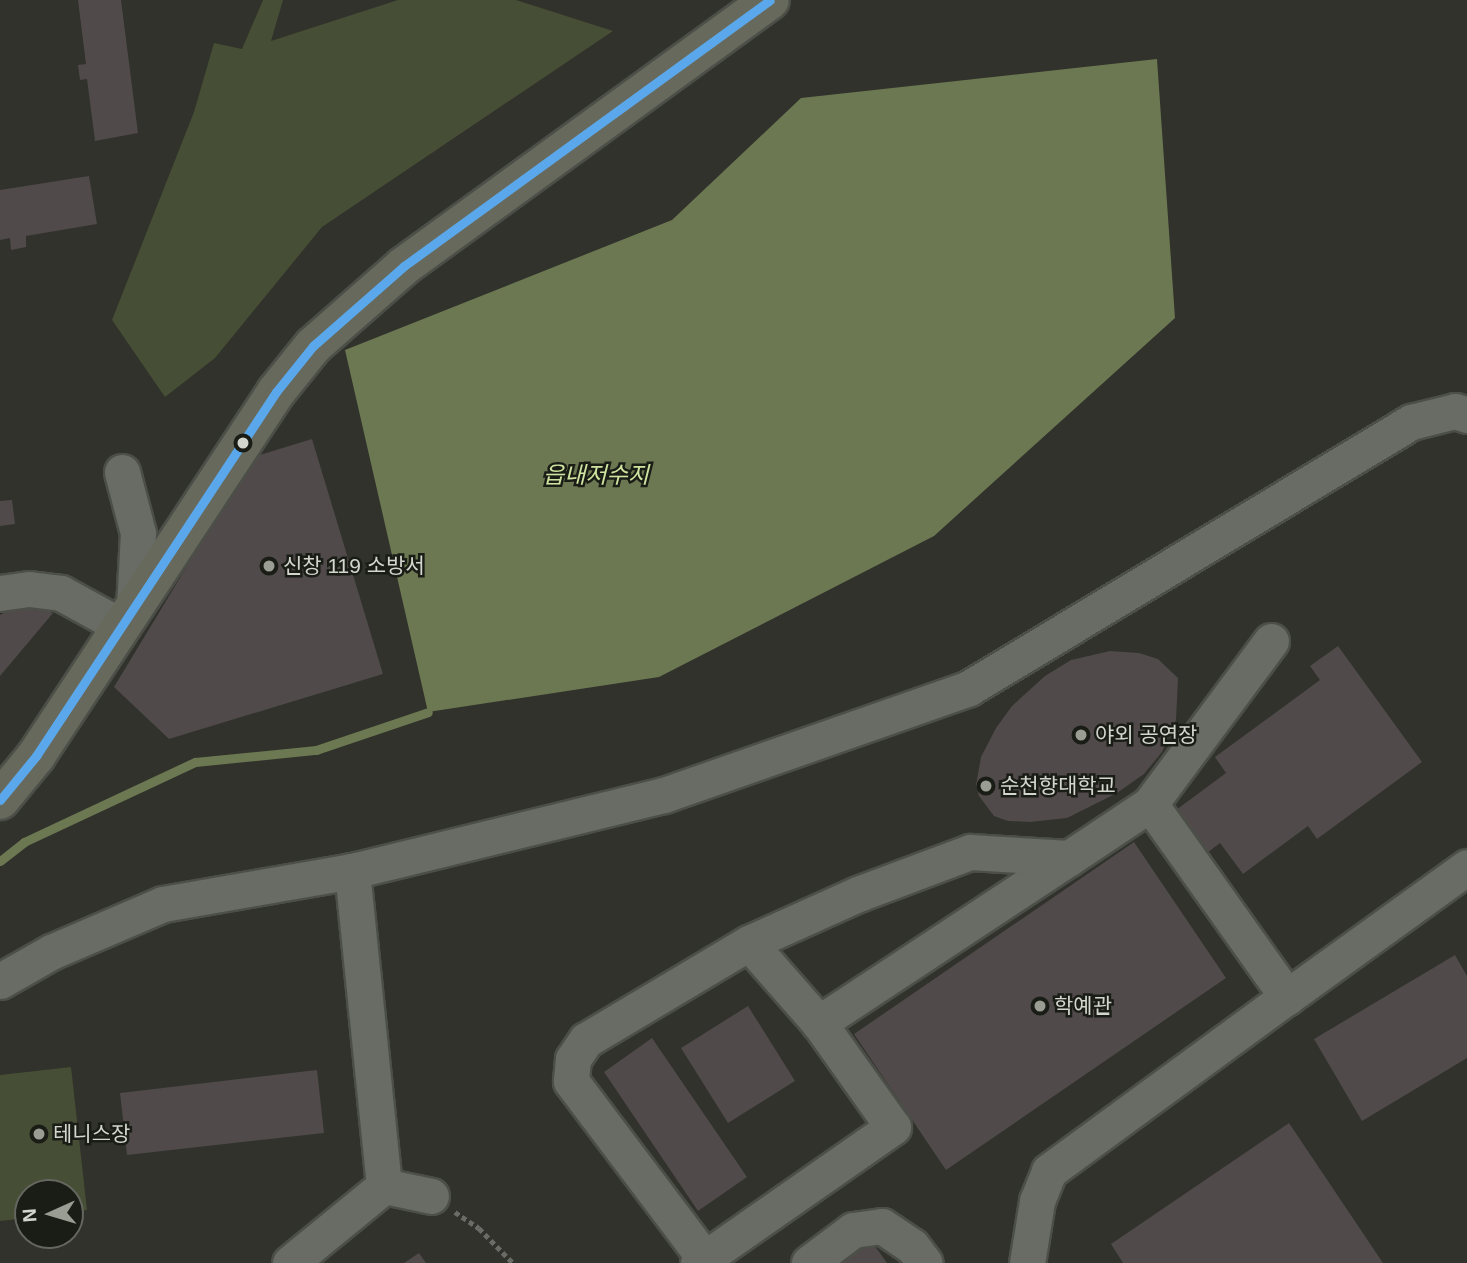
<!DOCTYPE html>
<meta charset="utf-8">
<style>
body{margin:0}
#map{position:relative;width:1467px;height:1263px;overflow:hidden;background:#30322b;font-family:Arial,"Noto Sans KR",sans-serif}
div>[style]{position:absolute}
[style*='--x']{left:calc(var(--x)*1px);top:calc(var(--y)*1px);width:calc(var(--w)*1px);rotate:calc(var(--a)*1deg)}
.green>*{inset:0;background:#464e35}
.water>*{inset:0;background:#6c7852}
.stream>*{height:9px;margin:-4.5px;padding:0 4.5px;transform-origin:4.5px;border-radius:4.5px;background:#6c7852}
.building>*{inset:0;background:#504a4b}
.path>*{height:4.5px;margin-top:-2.25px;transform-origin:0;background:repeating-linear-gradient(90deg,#6a6b66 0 5px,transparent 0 8.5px)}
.roads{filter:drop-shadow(2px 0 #4c4f48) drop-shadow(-2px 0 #4c4f48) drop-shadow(0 2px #4c4f48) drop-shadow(0 -2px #4c4f48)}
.minor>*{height:35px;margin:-17.5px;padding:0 17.5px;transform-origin:17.5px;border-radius:17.5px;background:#696b65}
.major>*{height:38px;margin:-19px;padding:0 19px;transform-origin:19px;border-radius:19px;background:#66695b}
.bus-1>*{height:9px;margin:-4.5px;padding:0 4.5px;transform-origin:4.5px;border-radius:4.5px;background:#5aa8eb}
.dots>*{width:19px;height:19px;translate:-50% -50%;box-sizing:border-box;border:4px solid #1a1c16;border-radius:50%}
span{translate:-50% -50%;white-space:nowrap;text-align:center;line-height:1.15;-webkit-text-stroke:5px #1a1c16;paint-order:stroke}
.poi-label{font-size:21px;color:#d3d6cd}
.left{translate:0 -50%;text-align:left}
.water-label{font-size:23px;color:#cfe4a0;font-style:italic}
.north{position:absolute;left:14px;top:1179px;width:70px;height:70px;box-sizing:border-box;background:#1a1c16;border:2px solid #64665f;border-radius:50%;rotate:266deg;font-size:19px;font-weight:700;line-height:28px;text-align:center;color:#d3d6cd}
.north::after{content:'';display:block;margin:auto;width:24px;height:32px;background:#9a9d94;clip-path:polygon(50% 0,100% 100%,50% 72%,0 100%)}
</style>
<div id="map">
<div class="green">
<i style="clip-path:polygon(263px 0,283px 0,271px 41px,398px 0,516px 0,613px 31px,322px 227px,215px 358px,165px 397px,112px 320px,194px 112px,214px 43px,242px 49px)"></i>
<i style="clip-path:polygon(71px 1067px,87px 1210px,70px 1212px,70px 1193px,28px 1193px,28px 1218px,0 1221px,0 1075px)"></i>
</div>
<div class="water">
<i style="clip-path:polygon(1157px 59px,1175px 318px,934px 536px,659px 677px,428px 712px,345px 350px,672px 220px,801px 98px)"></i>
</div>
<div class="stream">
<i style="--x:0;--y:861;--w:31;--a:-38"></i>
<i style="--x:24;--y:842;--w:189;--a:-25.1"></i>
<i style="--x:195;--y:762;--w:122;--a:-5.7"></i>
<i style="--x:316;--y:750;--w:118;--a:-18.7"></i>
</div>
<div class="building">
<i style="clip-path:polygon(78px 0,121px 0,138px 133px,95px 141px,87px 79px,80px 80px,78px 65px,86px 64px)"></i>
<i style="clip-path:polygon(89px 176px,97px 224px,26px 236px,26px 247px,11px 250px,10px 238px,0 240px,0 190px)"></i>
<i style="clip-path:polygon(312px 439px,383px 674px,169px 739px,114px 687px,253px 457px)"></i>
<i style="clip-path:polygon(12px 500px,15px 524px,0 526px,0 501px)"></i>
<i style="clip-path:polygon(23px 603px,53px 613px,0 676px,0 615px)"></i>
<i style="clip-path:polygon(1338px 646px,1422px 762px,1317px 839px,1308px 826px,1243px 874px,1220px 843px,1199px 859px,1168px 816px,1226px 773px,1215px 757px,1320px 680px,1310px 666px)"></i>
<i style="clip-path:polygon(1110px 651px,1139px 653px,1158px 659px,1178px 678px,1176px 720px,1162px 752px,1144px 774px,1117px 793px,1067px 818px,1030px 822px,1008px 821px,994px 816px,979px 796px,976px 785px,981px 757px,996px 728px,1012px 706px,1045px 676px,1071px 660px)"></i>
<i style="clip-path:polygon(1134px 842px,1226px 978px,946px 1170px,854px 1034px)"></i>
<i style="clip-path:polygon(1455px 955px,1467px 976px,1467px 1058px,1362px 1121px,1314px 1039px)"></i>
<i style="clip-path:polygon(748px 1006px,795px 1081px,728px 1123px,681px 1048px)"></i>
<i style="clip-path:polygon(652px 1038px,747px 1177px,698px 1211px,604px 1072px)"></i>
<i style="clip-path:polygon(317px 1070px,324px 1133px,127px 1155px,120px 1093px)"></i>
<i style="clip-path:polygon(1289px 1123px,1383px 1263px,1123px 1263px,1111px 1244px)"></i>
<i style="clip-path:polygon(867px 1235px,887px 1263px,828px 1263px)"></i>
<i style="clip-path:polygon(419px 1253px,426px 1263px,404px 1263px)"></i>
</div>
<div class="path">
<i style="--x:455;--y:1212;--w:29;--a:34"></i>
<i style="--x:479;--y:1228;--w:49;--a:45.8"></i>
</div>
<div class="roads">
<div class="minor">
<i style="--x:122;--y:472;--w:63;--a:75.3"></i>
<i style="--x:138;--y:533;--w:74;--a:93.1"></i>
<i style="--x:0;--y:593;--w:29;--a:-8"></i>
<i style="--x:29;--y:589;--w:32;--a:7"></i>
<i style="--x:61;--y:593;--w:68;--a:28.8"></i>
<i style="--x:1271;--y:641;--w:203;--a:126.6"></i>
<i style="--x:1150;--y:804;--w:237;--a:54.6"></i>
<i style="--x:1287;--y:997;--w:222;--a:-35.8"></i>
<i style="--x:1069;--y:858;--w:300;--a:146.6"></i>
<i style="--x:819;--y:1023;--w:106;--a:-131.2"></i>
<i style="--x:749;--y:943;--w:120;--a:-24.2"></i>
<i style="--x:858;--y:894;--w:120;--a:-20.6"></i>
<i style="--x:970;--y:852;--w:99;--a:3.5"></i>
<i style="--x:1069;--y:858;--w:97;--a:-33.7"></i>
<i style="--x:352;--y:871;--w:317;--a:84.2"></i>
<i style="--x:0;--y:981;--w:59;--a:-29.6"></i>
<i style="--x:51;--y:952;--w:122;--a:-23.2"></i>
<i style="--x:163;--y:904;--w:192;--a:-9.9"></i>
<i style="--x:352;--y:871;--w:321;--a:-13.7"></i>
<i style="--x:664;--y:795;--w:323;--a:-19.3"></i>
<i style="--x:969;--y:688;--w:516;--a:-31.04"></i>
<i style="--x:1411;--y:422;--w:45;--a:-14"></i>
<i style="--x:1455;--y:411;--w:13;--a:18"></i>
<i style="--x:705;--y:1259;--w:223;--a:-127"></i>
<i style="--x:571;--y:1081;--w:22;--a:-85"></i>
<i style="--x:573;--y:1059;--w:23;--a:-56"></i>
<i style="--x:586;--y:1040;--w:190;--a:-30.8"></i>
<i style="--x:290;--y:1263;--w:122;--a:-39.3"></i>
<i style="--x:384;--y:1186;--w:48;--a:12"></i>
<i style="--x:698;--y:1263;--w:238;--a:-34.9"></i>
<i style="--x:893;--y:1127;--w:128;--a:-125.4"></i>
<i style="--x:809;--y:1263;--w:55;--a:-36.9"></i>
<i style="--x:853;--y:1230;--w:29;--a:-8"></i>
<i style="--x:882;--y:1226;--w:36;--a:34"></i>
<i style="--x:912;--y:1246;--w:21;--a:53"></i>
<i style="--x:1027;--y:1263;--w:63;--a:-80.8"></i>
<i style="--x:1037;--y:1201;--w:32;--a:-68"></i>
<i style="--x:1049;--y:1171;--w:295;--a:-36.2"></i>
</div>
<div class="major">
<i style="--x:0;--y:800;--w:57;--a:-50.7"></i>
<i style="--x:36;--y:756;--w:436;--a:-56.6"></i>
<i style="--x:276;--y:392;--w:59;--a:-51.2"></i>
<i style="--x:313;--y:346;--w:121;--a:-41.3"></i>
<i style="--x:404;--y:266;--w:452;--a:-36"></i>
</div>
</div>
<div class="bus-1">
<i style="--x:0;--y:800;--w:57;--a:-50.7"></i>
<i style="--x:36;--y:756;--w:436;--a:-56.6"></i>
<i style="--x:276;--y:392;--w:59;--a:-51.2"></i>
<i style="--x:313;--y:346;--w:121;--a:-41.3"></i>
<i style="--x:404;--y:266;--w:452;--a:-36"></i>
</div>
<div class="dots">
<i style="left:243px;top:443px;background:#d3d6cd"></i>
<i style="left:269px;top:566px;background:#9a9d94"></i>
<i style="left:1081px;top:735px;background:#9a9d94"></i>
<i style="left:986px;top:786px;background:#9a9d94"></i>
<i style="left:1040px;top:1006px;background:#9a9d94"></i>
<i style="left:39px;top:1134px;background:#9a9d94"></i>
</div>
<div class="poi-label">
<span class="left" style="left:283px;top:566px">신창 119 소방서</span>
<span class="left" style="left:1095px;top:735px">야외 공연장</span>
<span class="left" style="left:1000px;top:786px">순천향대학교</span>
<span class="left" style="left:1054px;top:1006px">학예관</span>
<span class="left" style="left:53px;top:1134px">테니스장</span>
</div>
<div class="water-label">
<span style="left:596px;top:475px">읍내저수지</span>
</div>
<div class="north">N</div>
</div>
